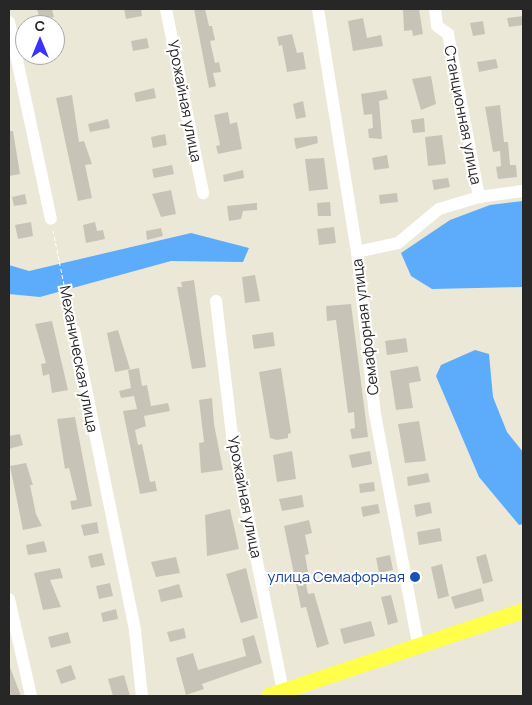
<!DOCTYPE html>
<meta charset="utf-8">
<style>
body{margin:0}
#map{position:relative;width:532px;height:705px;overflow:hidden;background:#ece8d7;font-family:Manrope,sans-serif}
div>[style]{position:absolute}
[style*='--x']{left:calc(var(--x)*1px);top:calc(var(--y)*1px);width:calc(var(--w)*1px);rotate:calc(var(--a)*1deg)}
.water>*{inset:0;background:#5dacfb}
.building>*{inset:0;background:#c7c4b7}
.path>*{height:1px;margin-top:-0.5px;transform-origin:0;background:repeating-linear-gradient(90deg,#fff 0 4px,transparent 0 6.5px)}
.minor>*{height:12px;margin:-6px;padding:0 6px;transform-origin:6px;border-radius:6px;background:#fff}
.major>*{height:16px;margin:-8px;padding:0 8px;transform-origin:8px;border-radius:8px;background:#ffff49}
.dots>*{width:14px;height:14px;translate:-50% -50%;box-sizing:border-box;border:2px solid #fff;border-radius:50%}
span{translate:-50% -50%;white-space:nowrap;text-align:center;line-height:1.15;-webkit-text-stroke:4px #fff;paint-order:stroke}
.street-label{font-size:15px;color:#272727}
.transit-label{font-size:15px;color:#164399}
.right{translate:-100% -50%;text-align:right}
.frame{position:absolute;inset:0;border:10px solid #272727;pointer-events:none}
.north{position:absolute;left:15px;top:15px;width:50px;height:50px;box-sizing:border-box;background:#fff;border:1px solid #a9a9a9;border-radius:50%;rotate:0deg;font-size:14px;font-weight:700;line-height:20px;text-align:center;color:#272727}
.north::after{content:'';display:block;margin:auto;width:18px;height:22px;background:#3b31ff;clip-path:polygon(50% 0,100% 100%,50% 72%,0 100%)}
</style>
<div id="map">
<div class="water">
<i style="clip-path:polygon(523px 201px,523px 287px,432px 289px,411px 276px,401px 253px,450px 220px,490px 205px)"></i>
<i style="clip-path:polygon(191px 233px,249px 248px,243px 262px,171px 261px,40px 297px,9px 294px,9px 265px,29px 271px)"></i>
<i style="clip-path:polygon(475px 350px,489px 354px,493px 397px,507px 432px,523px 452px,523px 524px,519px 525px,479px 477px,436px 376px,441px 365px)"></i>
</div>
<div class="building">
<i style="clip-path:polygon(37px 9px,52px 9px,54px 17px,40px 20px)"></i>
<i style="clip-path:polygon(124px 9px,141px 9px,142px 16px,126px 19px)"></i>
<i style="clip-path:polygon(194px 9px,205px 9px,209px 26px,212px 26px,215px 40px,210px 41px,215px 63px,219px 62px,221px 72px,213px 73px,216px 86px,209px 88px)"></i>
<i style="clip-path:polygon(403px 9px,419px 9px,423px 34px,413px 36px,412px 30px,404px 31px)"></i>
<i style="clip-path:polygon(523px 16px,523px 25px,509px 27px,507px 18px)"></i>
<i style="clip-path:polygon(363px 18px,367px 38px,381px 35px,383px 46px,353px 51px,348px 21px)"></i>
<i style="clip-path:polygon(483px 21px,485px 34px,473px 36px,470px 23px)"></i>
<i style="clip-path:polygon(292px 34px,297px 53px,303px 52px,306px 69px,287px 72px,282px 45px,279px 46px,277px 37px)"></i>
<i style="clip-path:polygon(147px 38px,149px 48px,133px 51px,131px 41px)"></i>
<i style="clip-path:polygon(496px 59px,498px 68px,479px 72px,477px 62px)"></i>
<i style="clip-path:polygon(431px 76px,436px 104px,421px 110px,412px 79px)"></i>
<i style="clip-path:polygon(154px 88px,156px 98px,136px 102px,134px 93px)"></i>
<i style="clip-path:polygon(386px 90px,388px 99px,379px 101px,382px 139px,369px 138px,368px 129px,373px 128px,372px 114px,364px 115px,361px 94px)"></i>
<i style="clip-path:polygon(72px 95px,79px 142px,84px 141px,92px 164px,85px 165px,92px 198px,78px 201px,56px 98px)"></i>
<i style="clip-path:polygon(303px 101px,306px 117px,296px 119px,293px 104px)"></i>
<i style="clip-path:polygon(500px 105px,504px 142px,508px 142px,510px 165px,516px 165px,517px 177px,498px 179px,496px 167px,501px 166px,500px 151px,493px 152px,485px 107px)"></i>
<i style="clip-path:polygon(228px 112px,230px 124px,237px 122px,242px 149px,218px 154px,216px 146px,220px 145px,214px 115px)"></i>
<i style="clip-path:polygon(424px 118px,425px 132px,413px 133px,411px 120px)"></i>
<i style="clip-path:polygon(108px 119px,110px 128px,90px 132px,88px 124px)"></i>
<i style="clip-path:polygon(9px 131px,13px 131px,20px 174px,9px 176px)"></i>
<i style="clip-path:polygon(165px 134px,167px 145px,153px 148px,151px 137px)"></i>
<i style="clip-path:polygon(442px 135px,446px 164px,428px 166px,425px 137px)"></i>
<i style="clip-path:polygon(317px 136px,318px 143px,296px 149px,294px 138px)"></i>
<i style="clip-path:polygon(387px 155px,389px 168px,374px 170px,372px 158px)"></i>
<i style="clip-path:polygon(324px 158px,328px 189px,309px 191px,305px 159px)"></i>
<i style="clip-path:polygon(172px 165px,174px 174px,154px 178px,152px 169px)"></i>
<i style="clip-path:polygon(243px 170px,244px 178px,224px 182px,223px 175px)"></i>
<i style="clip-path:polygon(448px 178px,450px 187px,434px 190px,432px 180px)"></i>
<i style="clip-path:polygon(171px 190px,176px 214px,161px 217px,152px 194px)"></i>
<i style="clip-path:polygon(397px 193px,398px 202px,380px 204px,379px 195px)"></i>
<i style="clip-path:polygon(25px 194px,27px 204px,14px 206px,12px 197px)"></i>
<i style="clip-path:polygon(330px 202px,331px 216px,318px 216px,317px 203px)"></i>
<i style="clip-path:polygon(257px 203px,257px 210px,243px 211px,241px 219px,229px 221px,227px 206px)"></i>
<i style="clip-path:polygon(31px 222px,33px 236px,18px 239px,15px 225px)"></i>
<i style="clip-path:polygon(95px 222px,97px 231px,103px 230px,105px 239px,86px 243px,83px 225px)"></i>
<i style="clip-path:polygon(334px 227px,336px 243px,319px 245px,317px 229px)"></i>
<i style="clip-path:polygon(161px 228px,163px 236px,147px 240px,146px 231px)"></i>
<i style="clip-path:polygon(255px 275px,260px 301px,245px 303px,242px 277px)"></i>
<i style="clip-path:polygon(194px 280px,206px 367px,192px 369px,177px 287px,182px 287px,181px 282px)"></i>
<i style="clip-path:polygon(351px 304px,368px 437px,352px 439px,350px 429px,355px 428px,354px 412px,348px 413px,336px 320px,327px 321px,326px 306px)"></i>
<i style="clip-path:polygon(52px 321px,68px 390px,52px 393px,49px 374px,43px 376px,41px 364px,46px 363px,35px 324px)"></i>
<i style="clip-path:polygon(118px 330px,130px 369px,115px 372px,107px 333px)"></i>
<i style="clip-path:polygon(273px 332px,275px 346px,254px 349px,252px 335px)"></i>
<i style="clip-path:polygon(406px 338px,408px 352px,387px 355px,385px 341px)"></i>
<i style="clip-path:polygon(418px 366px,421px 381px,409px 383px,413px 408px,396px 410px,390px 371px)"></i>
<i style="clip-path:polygon(139px 368px,142px 386px,147px 385px,151px 406px,168px 403px,170px 411px,144px 416px,146px 426px,135px 430px,138px 445px,142px 444px,150px 482px,155px 481px,157px 491px,140px 494px,123px 411px,137px 409px,134px 396px,121px 398px,119px 391px,131px 388px,128px 370px)"></i>
<i style="clip-path:polygon(281px 368px,291px 433px,288px 434px,288px 438px,277px 440px,270px 438px,259px 372px)"></i>
<i style="clip-path:polygon(212px 398px,214px 424px,223px 470px,201px 473px,199px 443px,204px 442px,199px 400px)"></i>
<i style="clip-path:polygon(75px 417px,92px 506px,72px 510px,70px 501px,77px 500px,69px 468px,65px 469px,57px 419px)"></i>
<i style="clip-path:polygon(419px 421px,426px 461px,405px 463px,398px 424px)"></i>
<i style="clip-path:polygon(20px 434px,23px 445px,9px 449px,9px 436px)"></i>
<i style="clip-path:polygon(292px 451px,296px 479px,277px 482px,273px 455px)"></i>
<i style="clip-path:polygon(370px 451px,372px 464px,352px 468px,349px 455px)"></i>
<i style="clip-path:polygon(26px 463px,33px 485px,30px 485px,36px 514px,42px 526px,23px 530px,10px 466px)"></i>
<i style="clip-path:polygon(428px 473px,430px 482px,408px 486px,407px 477px)"></i>
<i style="clip-path:polygon(374px 482px,375px 491px,360px 493px,359px 484px)"></i>
<i style="clip-path:polygon(302px 495px,304px 507px,282px 511px,279px 499px)"></i>
<i style="clip-path:polygon(430px 502px,432px 513px,416px 517px,414px 505px)"></i>
<i style="clip-path:polygon(378px 504px,380px 513px,363px 517px,361px 507px)"></i>
<i style="clip-path:polygon(230px 509px,239px 549px,207px 556px,205px 515px)"></i>
<i style="clip-path:polygon(309px 520px,312px 533px,305px 535px,309px 554px,305px 555px,308px 572px,304px 573px,308px 594px,314px 593px,329px 644px,317px 648px,306px 607px,301px 608px,284px 526px)"></i>
<i style="clip-path:polygon(97px 522px,99px 533px,84px 536px,81px 525px)"></i>
<i style="clip-path:polygon(440px 528px,442px 541px,419px 545px,417px 532px)"></i>
<i style="clip-path:polygon(44px 541px,47px 552px,28px 555px,26px 545px)"></i>
<i style="clip-path:polygon(102px 553px,105px 565px,91px 568px,88px 556px)"></i>
<i style="clip-path:polygon(486px 554px,493px 581px,483px 584px,476px 557px)"></i>
<i style="clip-path:polygon(390px 555px,393px 570px,379px 573px,376px 558px)"></i>
<i style="clip-path:polygon(176px 557px,180px 573px,156px 577px,151px 562px)"></i>
<i style="clip-path:polygon(442px 564px,449px 596px,438px 599px,431px 567px)"></i>
<i style="clip-path:polygon(60px 568px,63px 578px,50px 580px,61px 607px,43px 610px,34px 573px)"></i>
<i style="clip-path:polygon(246px 568px,258px 618px,241px 623px,226px 574px)"></i>
<i style="clip-path:polygon(110px 583px,113px 596px,99px 599px,96px 586px)"></i>
<i style="clip-path:polygon(179px 584px,183px 597px,161px 602px,158px 590px)"></i>
<i style="clip-path:polygon(481px 588px,484px 601px,455px 609px,451px 597px)"></i>
<i style="clip-path:polygon(391px 595px,398px 622px,388px 625px,381px 597px)"></i>
<i style="clip-path:polygon(116px 609px,118px 619px,103px 622px,101px 613px)"></i>
<i style="clip-path:polygon(371px 621px,375px 636px,344px 644px,340px 629px)"></i>
<i style="clip-path:polygon(184px 628px,186px 638px,170px 642px,167px 632px)"></i>
<i style="clip-path:polygon(68px 632px,71px 643px,51px 648px,48px 637px)"></i>
<i style="clip-path:polygon(254px 635px,262px 663px,202px 684px,204px 689px,186px 695px,176px 658px,193px 653px,198px 670px,246px 656px,242px 639px)"></i>
<i style="clip-path:polygon(71px 665px,76px 679px,61px 684px,56px 670px)"></i>
<i style="clip-path:polygon(9px 667px,10px 667px,21px 696px,9px 696px)"></i>
<i style="clip-path:polygon(124px 675px,130px 696px,113px 696px,108px 679px)"></i>
</div>
<div class="path">
<i style="--x:53;--y:230;--w:91;--a:78.6"></i>
</div>
<div class="minor">
<i style="--x:166;--y:9;--w:188;--a:78.6"></i>
<i style="--x:318;--y:9;--w:246;--a:80.9"></i>
<i style="--x:357;--y:252;--w:163;--a:83.7"></i>
<i style="--x:375;--y:414;--w:234;--a:79.4"></i>
<i style="--x:435;--y:9;--w:17;--a:83"></i>
<i style="--x:437;--y:26;--w:14;--a:36"></i>
<i style="--x:448;--y:34;--w:166;--a:79.2"></i>
<i style="--x:9;--y:22;--w:201;--a:78"></i>
<i style="--x:357;--y:252;--w:42;--a:-12.4"></i>
<i style="--x:398;--y:243;--w:53;--a:-39.7"></i>
<i style="--x:439;--y:209;--w:42;--a:-16.7"></i>
<i style="--x:479;--y:197;--w:44;--a:-7.8"></i>
<i style="--x:216;--y:301;--w:136;--a:83.2"></i>
<i style="--x:232;--y:436;--w:261;--a:78.7"></i>
<i style="--x:74;--y:330;--w:307;--a:78.5"></i>
<i style="--x:135;--y:631;--w:65;--a:83.9"></i>
<i style="--x:9;--y:599;--w:99;--a:77.2"></i>
</div>
<div class="major">
<i style="--x:269;--y:696;--w:268;--a:-18.5"></i>
</div>
<div class="dots">
<i style="left:415px;top:577px;background:#1a4fb4"></i>
</div>
<div class="street-label">
<span style="left:185px;top:101px;rotate:79deg">Урожайная улица</span>
<span style="left:463px;top:115px;rotate:79deg">Станционная улица</span>
<span style="left:365px;top:327px;rotate:-97deg">Семафорная улица</span>
<span style="left:79px;top:359px;rotate:79deg">Механическая улица</span>
<span style="left:245px;top:497px;rotate:79deg">Урожайная улица</span>
</div>
<div class="transit-label">
<span class="right" style="left:405px;top:577px">улица Семафорная</span>
</div>
<div class="frame"></div>
<div class="north">С</div>
</div>
